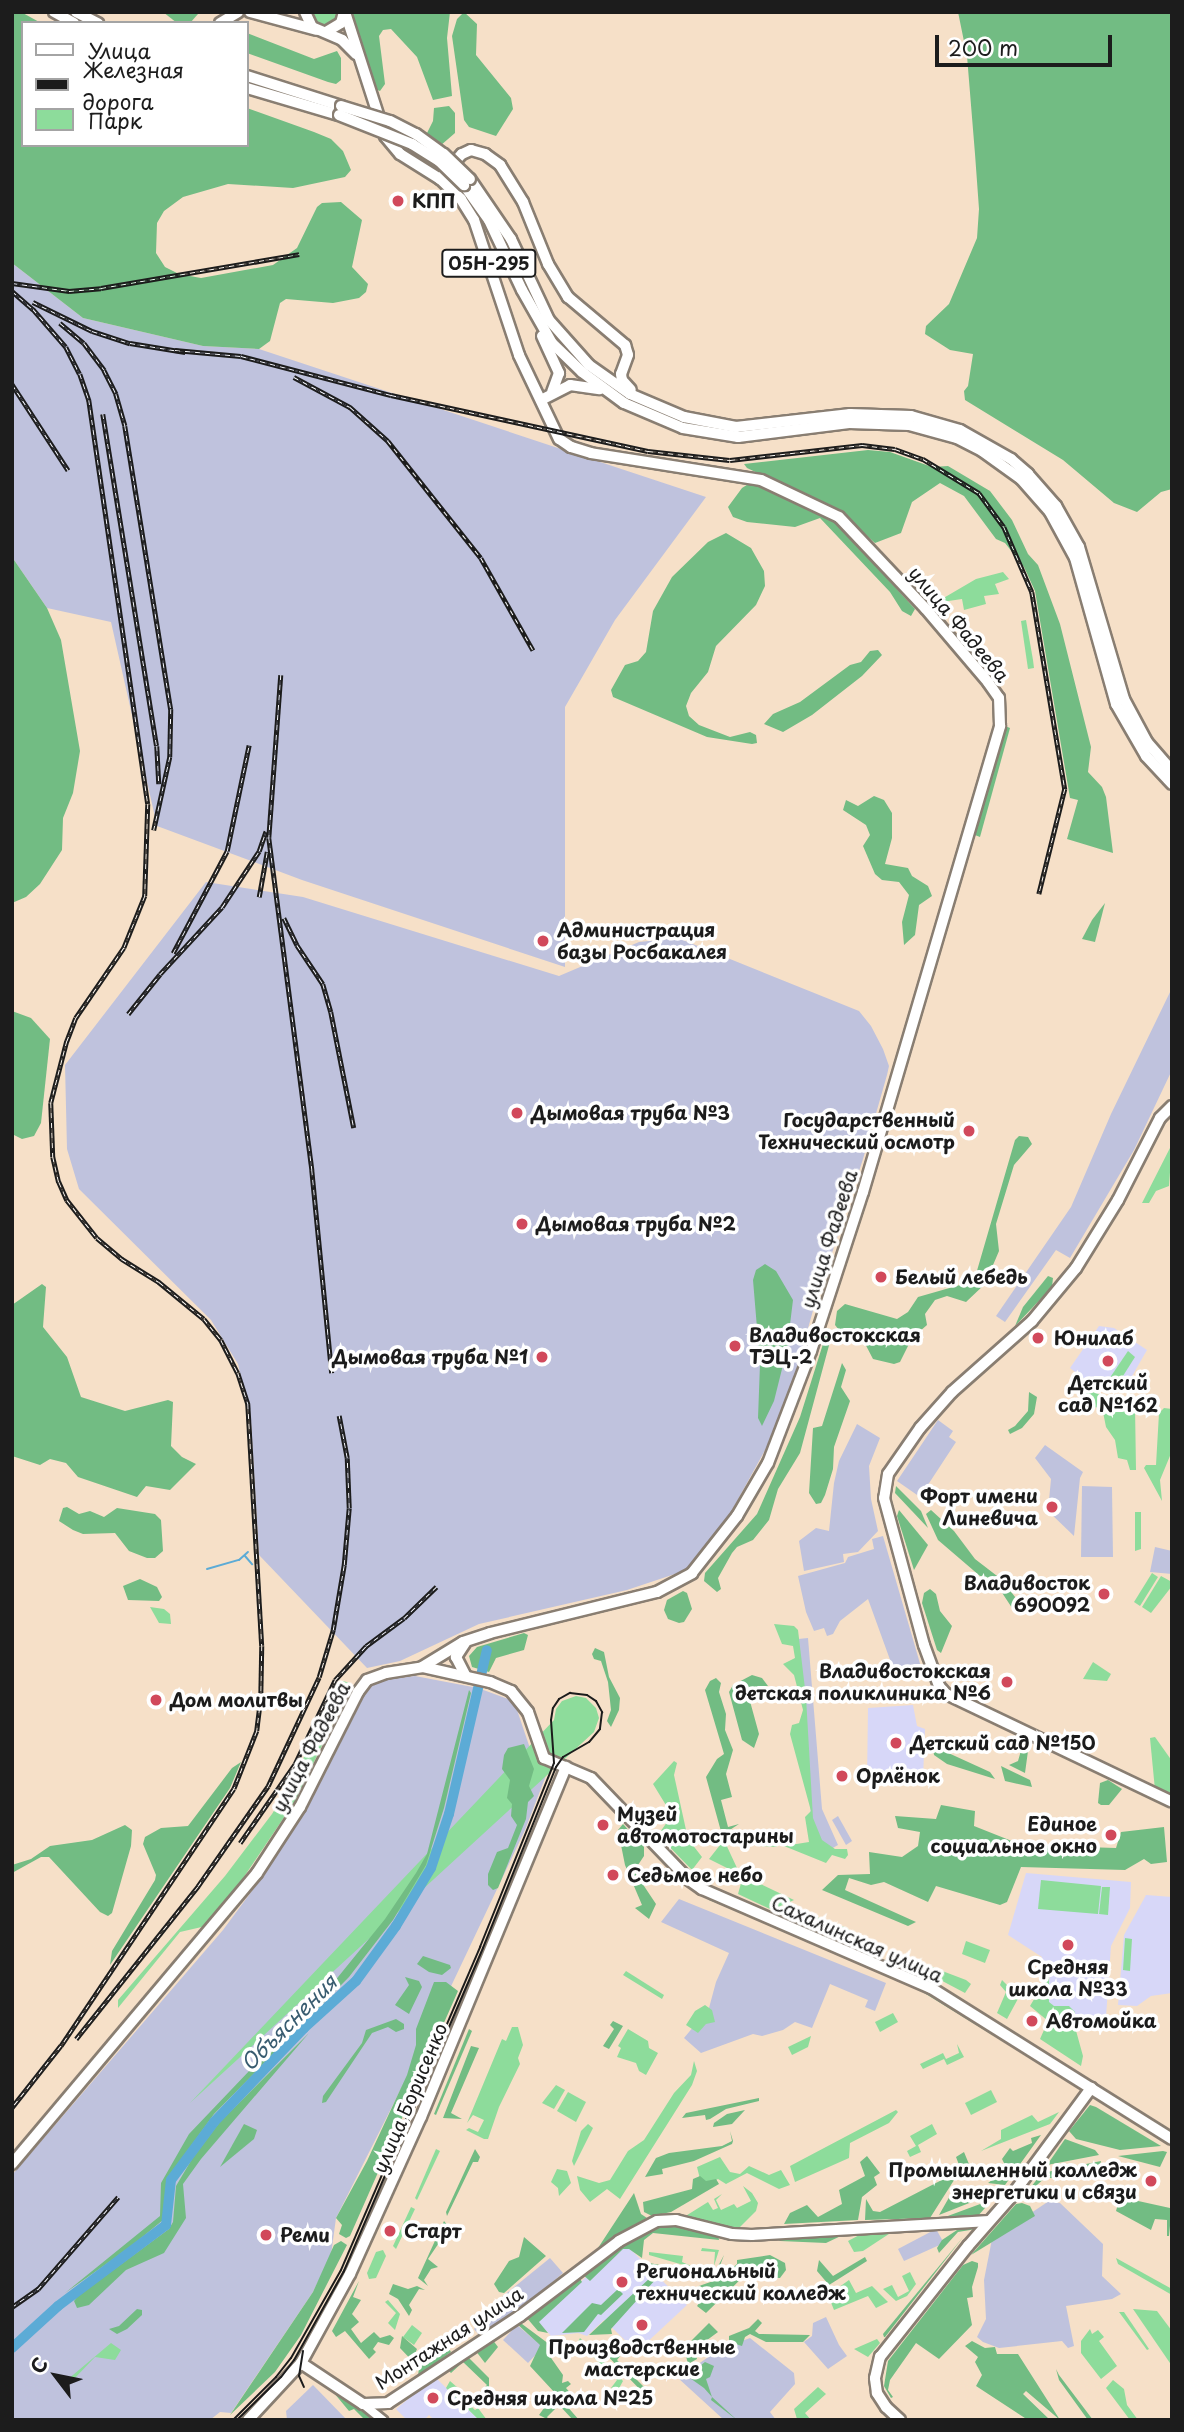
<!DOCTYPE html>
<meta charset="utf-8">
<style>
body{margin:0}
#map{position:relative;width:1184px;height:2432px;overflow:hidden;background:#f6e0c8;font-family:"Playpen Sans",sans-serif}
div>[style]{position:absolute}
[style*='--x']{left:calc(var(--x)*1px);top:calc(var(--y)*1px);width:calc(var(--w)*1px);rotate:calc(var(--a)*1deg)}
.built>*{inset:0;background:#d7d7f8}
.industrial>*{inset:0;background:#bfc2dd}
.green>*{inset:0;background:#8ddc9b}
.forest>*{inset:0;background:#72bc83}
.stream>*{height:2px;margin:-1px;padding:0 1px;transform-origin:1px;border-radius:1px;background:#5cabd6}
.river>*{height:10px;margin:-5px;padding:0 5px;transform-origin:5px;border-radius:5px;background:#5cabd6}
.roads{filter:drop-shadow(2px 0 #897e72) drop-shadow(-2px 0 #897e72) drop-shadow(0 2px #897e72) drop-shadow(0 -2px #897e72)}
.minor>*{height:8px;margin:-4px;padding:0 4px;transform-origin:4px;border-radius:4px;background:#fff}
.major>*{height:10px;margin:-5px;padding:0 5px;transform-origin:5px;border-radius:5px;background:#fff}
.highway>*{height:10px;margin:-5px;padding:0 5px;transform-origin:5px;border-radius:5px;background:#fff}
.tram>*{height:2px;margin:-1px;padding:0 1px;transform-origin:1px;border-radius:1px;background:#1c1c1c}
.rail>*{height:4.5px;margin-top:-2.25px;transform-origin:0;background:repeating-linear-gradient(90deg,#fff 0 5px,#1c1c1c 0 10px);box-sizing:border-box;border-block:2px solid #1c1c1c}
.bridges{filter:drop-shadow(2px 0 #897e72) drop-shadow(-2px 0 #897e72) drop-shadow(0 2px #897e72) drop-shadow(0 -2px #897e72)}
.highway-bridge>*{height:10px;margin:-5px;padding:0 5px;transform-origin:5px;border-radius:5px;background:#fff}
.dots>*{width:19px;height:19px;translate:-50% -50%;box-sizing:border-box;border:4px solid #fff;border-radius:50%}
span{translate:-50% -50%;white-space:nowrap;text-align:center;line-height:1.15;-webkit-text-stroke:7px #fff;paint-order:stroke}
.shield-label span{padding:2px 5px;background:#fff;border:2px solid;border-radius:5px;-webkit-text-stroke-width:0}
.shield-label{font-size:18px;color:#1c1c1c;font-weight:700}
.poi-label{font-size:19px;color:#1c1c1c;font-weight:700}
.left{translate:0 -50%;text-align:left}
.right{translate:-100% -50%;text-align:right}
.street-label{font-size:19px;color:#1c1c1c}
.water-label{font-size:21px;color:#395c70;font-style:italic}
.frame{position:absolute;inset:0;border:14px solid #1c1c1c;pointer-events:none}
.legend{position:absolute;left:21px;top:21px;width:228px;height:126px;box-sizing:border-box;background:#fff;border:2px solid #a4a4a4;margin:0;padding:9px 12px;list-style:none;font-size:21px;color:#1c1c1c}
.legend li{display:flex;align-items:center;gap:14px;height:35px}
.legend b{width:35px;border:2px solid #a4a4a4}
.north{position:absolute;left:21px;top:2341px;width:70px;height:70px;-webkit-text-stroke:5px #fff;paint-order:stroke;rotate:302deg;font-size:19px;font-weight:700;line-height:28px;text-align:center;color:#1c1c1c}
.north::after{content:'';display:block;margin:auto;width:24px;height:32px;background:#1c1c1c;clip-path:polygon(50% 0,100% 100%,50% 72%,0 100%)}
.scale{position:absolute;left:935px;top:35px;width:177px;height:32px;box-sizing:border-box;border:4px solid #1c1c1c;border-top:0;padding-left:9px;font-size:21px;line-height:24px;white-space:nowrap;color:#1c1c1c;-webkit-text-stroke:5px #fff;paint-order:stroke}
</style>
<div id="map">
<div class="built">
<i style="clip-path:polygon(1099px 1326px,1114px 1328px,1147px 1350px,1123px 1392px,1092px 1385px,1070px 1368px)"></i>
<i style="clip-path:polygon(913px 1705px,917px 1726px,925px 1729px,923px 1778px,867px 1779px,868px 1708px)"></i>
<i style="clip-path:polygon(1026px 1873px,1131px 1882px,1130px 1908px,1111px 1946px,1106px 2017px,1057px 2013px,1047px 2004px,1050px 1971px,1039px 1965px,1042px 1957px,1008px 1935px)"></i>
<i style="clip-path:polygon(1146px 1895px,1172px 1897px,1172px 1993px,1151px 1996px,1137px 2006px,1118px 2005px,1124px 1935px)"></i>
<i style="clip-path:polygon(624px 2243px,687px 2305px,642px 2347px,631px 2346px,604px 2320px,587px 2336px,578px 2333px,551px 2336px,537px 2321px)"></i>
<i style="clip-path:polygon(435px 2377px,479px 2420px,434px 2420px,429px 2415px,424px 2420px,407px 2420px,396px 2409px)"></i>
</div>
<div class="industrial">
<i style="clip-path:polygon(12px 263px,83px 318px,203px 346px,259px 349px,706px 497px,615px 620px,565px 707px,565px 967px,302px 880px,157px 826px,111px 622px,47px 608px,12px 557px)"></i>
<i style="clip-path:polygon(206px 882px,303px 897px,559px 976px,639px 942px,678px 938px,859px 1011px,871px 1026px,883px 1049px,889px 1066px,887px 1075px,863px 1159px,832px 1253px,827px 1261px,794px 1378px,770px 1441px,731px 1512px,701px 1554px,684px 1571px,627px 1590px,479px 1624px,400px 1661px,367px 1668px,259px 1555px,251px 1422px,238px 1364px,211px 1320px,79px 1189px,67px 1149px,65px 1065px)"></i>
<i style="clip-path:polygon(1172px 988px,1172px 1070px,1134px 1150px,1070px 1258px,1056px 1250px,1005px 1322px,996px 1316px,1071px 1207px,1111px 1114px)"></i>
<i style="clip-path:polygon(938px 1420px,953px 1431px,949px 1437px,956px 1442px,920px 1497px,897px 1481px)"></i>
<i style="clip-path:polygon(857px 1424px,880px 1438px,869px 1466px,871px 1499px,878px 1531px,858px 1552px,843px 1554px,844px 1562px,804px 1571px,799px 1541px,816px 1528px,829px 1531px,834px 1483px,839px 1461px)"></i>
<i style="clip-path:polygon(1045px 1445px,1083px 1472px,1080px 1478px,1074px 1536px,1048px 1511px,1051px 1479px,1035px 1458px)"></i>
<i style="clip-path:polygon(1082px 1486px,1112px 1487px,1113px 1557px,1081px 1557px)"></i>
<i style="clip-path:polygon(883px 1536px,921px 1667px,906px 1670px,893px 1668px,868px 1599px,840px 1621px,833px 1634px,827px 1636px,824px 1628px,814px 1631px,806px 1612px,798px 1576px,845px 1563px,848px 1557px,874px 1549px,872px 1539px)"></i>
<i style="clip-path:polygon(1155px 1547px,1172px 1551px,1172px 1574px,1150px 1572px)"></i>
<i style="clip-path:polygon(808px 1638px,822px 1809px,838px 1845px,831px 1849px,820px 1839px,811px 1818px,798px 1639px)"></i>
<i style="clip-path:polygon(415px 1676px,478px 1688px,508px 1699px,516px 1707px,537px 1769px,547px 1773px,525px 1830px,427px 2037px,336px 2218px,331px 2255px,313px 2292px,231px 2413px,220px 2412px,210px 2420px,12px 2420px,12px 2175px,223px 1930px,266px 1872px,302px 1815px,368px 1688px,384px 1680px)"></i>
<i style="clip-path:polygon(838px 1816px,852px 1841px,846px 1845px,832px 1820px)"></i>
<i style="clip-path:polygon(679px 1899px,886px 1983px,875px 2011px,865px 2007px,868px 2000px,830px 1984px,812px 2028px,795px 2022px,783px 2030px,762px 2036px,753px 2034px,701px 2053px,684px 2038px,709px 2008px,716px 1982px,729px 1953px,661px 1922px)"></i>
<i style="clip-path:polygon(1049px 2201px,1060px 2203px,1103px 2244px,1102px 2276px,1121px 2294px,1112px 2299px,1066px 2306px,1074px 2346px,1068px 2348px,1062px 2341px,999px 2348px,983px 2342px,977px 2337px,986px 2319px,984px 2280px,992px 2239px)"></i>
<i style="clip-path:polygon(936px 2229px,944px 2243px,904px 2261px,898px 2249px)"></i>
<i style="clip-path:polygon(550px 2258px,563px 2273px,522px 2309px,480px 2336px,474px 2329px,502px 2297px)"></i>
<i style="clip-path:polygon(826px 2317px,839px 2345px,847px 2356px,828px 2369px,804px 2342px,812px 2336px,813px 2323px)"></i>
<i style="clip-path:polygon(517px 2325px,543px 2347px,528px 2363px,503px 2340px)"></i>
<i style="clip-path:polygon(750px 2338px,794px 2373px,795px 2384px,770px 2412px,776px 2420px,724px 2420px,678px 2378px,720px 2349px)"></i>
<i style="clip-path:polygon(313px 2385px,347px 2420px,287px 2420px,286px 2411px)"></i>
</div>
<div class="green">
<i style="clip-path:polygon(310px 12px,341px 12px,336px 22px,326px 27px,316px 24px)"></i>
<i style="clip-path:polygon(1003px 572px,1009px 579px,995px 584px,999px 594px,984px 596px,986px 604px,964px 610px,962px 599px,935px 603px,976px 579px)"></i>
<i style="clip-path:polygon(1026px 620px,1033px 660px,1034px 668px,1028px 669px,1021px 621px)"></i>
<i style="clip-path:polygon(1003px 726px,1005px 726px,992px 778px,969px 847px)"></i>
<i style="clip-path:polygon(1172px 1144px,1169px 1186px,1156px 1191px,1149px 1203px,1142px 1203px)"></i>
<i style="clip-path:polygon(1128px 1351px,1135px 1357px,1116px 1387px,1105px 1385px)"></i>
<i style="clip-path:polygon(1084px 1389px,1135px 1406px,1136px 1470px,1130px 1470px,1127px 1460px,1118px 1458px,1115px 1440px,1106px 1427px,1103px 1412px,1101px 1408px,1085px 1406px,1081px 1392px)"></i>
<i style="clip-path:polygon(1164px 1408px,1172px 1409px,1172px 1451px,1160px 1480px,1162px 1501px,1144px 1468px,1146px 1465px,1156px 1465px,1159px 1413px)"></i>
<i style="clip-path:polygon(1135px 1512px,1141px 1512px,1141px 1549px,1135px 1551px)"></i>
<i style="clip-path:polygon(1152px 1573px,1158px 1577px,1140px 1606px,1134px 1602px)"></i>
<i style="clip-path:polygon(1161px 1576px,1172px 1582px,1172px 1586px,1151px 1613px,1142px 1607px)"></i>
<i style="clip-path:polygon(150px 1607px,164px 1609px,170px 1614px,171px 1624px,159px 1623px)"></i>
<i style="clip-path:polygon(774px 1624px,794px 1626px,798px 1630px,806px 1697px,813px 1818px,822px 1840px,835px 1849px,847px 1849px,848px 1855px,845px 1859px,832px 1855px,826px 1863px,784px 1846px,809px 1842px,805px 1817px,811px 1811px,790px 1734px,792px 1725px,799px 1723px,803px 1710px,794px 1675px,783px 1664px,795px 1658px,793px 1646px,782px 1644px)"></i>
<i style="clip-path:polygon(1093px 1662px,1111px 1674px,1107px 1681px,1083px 1679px)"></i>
<i style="clip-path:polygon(343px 1681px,350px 1683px,349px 1690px,295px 1801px,223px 1908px,206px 1926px,180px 1932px,118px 2008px,118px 2000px,225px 1876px,272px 1814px,294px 1778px,334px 1693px)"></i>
<i style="clip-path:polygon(576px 1696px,586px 1698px,596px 1708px,599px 1718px,594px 1732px,190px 2103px,554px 1720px,556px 1709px,562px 1701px)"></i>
<i style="clip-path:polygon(1155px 1737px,1172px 1761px,1172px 1798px,1155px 1790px,1150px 1738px)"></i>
<i style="clip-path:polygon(674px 1761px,677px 1763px,674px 1775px,688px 1839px,702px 1857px,692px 1870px,658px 1835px,672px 1815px,653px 1784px)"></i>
<i style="clip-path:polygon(757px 1829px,760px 1830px,777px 1847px,760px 1846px,755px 1831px)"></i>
<i style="clip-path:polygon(724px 1840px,737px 1868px,744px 1876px,794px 1900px,772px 1910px,738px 1894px,743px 1876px,709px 1859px)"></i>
<i style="clip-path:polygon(1041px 1880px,1101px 1886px,1098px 1914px,1038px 1909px)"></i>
<i style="clip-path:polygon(1102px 1887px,1110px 1887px,1108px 1915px,1099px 1914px)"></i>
<i style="clip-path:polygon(798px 1910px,847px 1928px,856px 1937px,854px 1939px,815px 1923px,809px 1918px,804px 1919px,788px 1913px)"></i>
<i style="clip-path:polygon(1125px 1938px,1132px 1939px,1130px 1971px,1123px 1970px)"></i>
<i style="clip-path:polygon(966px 1941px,990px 1950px,985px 1963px,962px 1954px)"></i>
<i style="clip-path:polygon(895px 1953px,966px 1980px,971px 1984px,965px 1993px,897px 1957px)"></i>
<i style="clip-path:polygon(626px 1971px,664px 1995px,662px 1999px,623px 1975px)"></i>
<i style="clip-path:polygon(1049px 1974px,1049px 2002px,1054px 2006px,1069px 2006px,1075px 2012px,1075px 2027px,1083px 2056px,1081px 2066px,1040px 2039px,1048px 2021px,1030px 2006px)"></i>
<i style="clip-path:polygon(1002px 1980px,1019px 1997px,1007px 2019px,997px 2013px,1006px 1992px,1000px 1985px)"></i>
<i style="clip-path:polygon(705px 2005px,712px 2010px,715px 2022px,706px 2024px,698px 2033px,686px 2025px,695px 2011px)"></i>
<i style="clip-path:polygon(893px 2013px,898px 2022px,880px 2032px,875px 2022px)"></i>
<i style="clip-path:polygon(512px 2027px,518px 2027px,523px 2045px,518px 2058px,520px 2064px,499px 2107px,488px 2139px,484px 2139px,466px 2130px,469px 2128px,478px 2132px,484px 2120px,473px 2115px,467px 2123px,502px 2039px,506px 2041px)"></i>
<i style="clip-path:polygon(628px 2029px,648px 2041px,649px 2048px,658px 2053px,646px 2075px,639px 2071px,636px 2063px,617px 2057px,621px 2048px,618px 2046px)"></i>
<i style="clip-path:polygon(811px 2036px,808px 2047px,792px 2055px,788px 2047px)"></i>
<i style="clip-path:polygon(957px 2044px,964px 2057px,947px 2065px,944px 2059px,923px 2069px,920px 2064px,943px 2053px,946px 2059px,959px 2053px)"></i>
<i style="clip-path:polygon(694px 2061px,697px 2071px,692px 2085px,620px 2199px,607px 2189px,590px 2202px,580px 2190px,577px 2176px,599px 2183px,610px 2180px,628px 2151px,644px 2140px,674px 2093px,691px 2075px)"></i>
<i style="clip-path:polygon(556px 2085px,565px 2090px,554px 2109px,542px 2103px)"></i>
<i style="clip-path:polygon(991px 2090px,997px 2102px,971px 2115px,965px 2103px)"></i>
<i style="clip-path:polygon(568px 2092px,586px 2102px,576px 2122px,557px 2111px)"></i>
<i style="clip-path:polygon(896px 2110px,898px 2112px,889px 2123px,850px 2143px,849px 2158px,795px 2182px,790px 2166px)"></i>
<i style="clip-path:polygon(1059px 2112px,1050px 2124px,981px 2151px,1001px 2139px,1001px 2130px,1032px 2115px,1038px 2122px)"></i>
<i style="clip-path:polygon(588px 2124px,593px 2128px,574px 2166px,572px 2161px,581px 2131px)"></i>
<i style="clip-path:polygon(932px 2124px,937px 2134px,918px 2145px,921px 2152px,910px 2157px,907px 2151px,916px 2146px,910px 2136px)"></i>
<i style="clip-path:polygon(436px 2149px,440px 2151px,417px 2200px,415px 2198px)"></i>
<i style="clip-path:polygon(720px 2157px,730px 2172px,740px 2174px,749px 2166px,769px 2175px,781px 2170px,790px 2185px,779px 2189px,747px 2173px,726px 2184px,718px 2179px,702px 2187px,697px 2167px)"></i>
<i style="clip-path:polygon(557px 2169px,567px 2171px,571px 2183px,559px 2196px,558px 2188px,551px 2182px)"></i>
<i style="clip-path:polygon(743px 2186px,752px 2193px,758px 2203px,756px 2211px,740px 2227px,734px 2230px,684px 2217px,708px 2202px,713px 2210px,718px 2208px,714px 2199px,722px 2194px,716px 2200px,721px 2210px,734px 2204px,737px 2208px,751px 2201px)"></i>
<i style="clip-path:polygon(411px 2207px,415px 2209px,396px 2249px,393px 2246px)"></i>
<i style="clip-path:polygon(895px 2230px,863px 2251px,854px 2252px,848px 2241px,865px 2232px)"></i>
<i style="clip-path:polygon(702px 2248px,719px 2250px,714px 2266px,687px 2266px,649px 2255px,649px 2252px,683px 2256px,682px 2262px,689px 2265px,714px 2266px,715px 2252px,701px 2251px)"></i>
<i style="clip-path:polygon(383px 2250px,386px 2256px,376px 2278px,369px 2279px,367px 2273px,376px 2252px)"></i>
<i style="clip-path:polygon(1116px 2258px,1172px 2289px,1172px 2295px,1118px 2264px)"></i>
<i style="clip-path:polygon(910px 2272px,916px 2284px,907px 2296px,896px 2301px,883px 2289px,892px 2285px,898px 2297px,909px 2291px,902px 2276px)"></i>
<i style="clip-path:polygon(849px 2280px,856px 2293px,872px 2286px,888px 2302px,876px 2308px,868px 2296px,834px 2310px,828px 2295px)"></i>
<i style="clip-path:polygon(388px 2300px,400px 2314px,395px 2330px,388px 2323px,396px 2313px,385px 2302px)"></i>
<i style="clip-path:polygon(1133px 2309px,1157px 2311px,1172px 2331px,1172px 2366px)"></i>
<i style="clip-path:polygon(1119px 2312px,1124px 2312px,1149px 2349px,1147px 2350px)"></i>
<i style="clip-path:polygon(412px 2325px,422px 2333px,414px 2345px,403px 2337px)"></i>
<i style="clip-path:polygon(1090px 2329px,1092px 2334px,1098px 2330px,1104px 2337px,1099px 2341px,1117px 2366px,1101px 2379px,1081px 2353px,1081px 2341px)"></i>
<i style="clip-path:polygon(580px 2338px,623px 2381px,617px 2392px,611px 2388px,617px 2380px,578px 2342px)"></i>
<i style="clip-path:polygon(877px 2339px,880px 2343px,868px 2357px,854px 2349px)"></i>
<i style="clip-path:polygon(111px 2343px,121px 2350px,115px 2360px,95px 2357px,74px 2379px,67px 2380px)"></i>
<i style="clip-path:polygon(1113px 2380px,1124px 2389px,1127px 2405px,1138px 2420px,1130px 2420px,1106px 2388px)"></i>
<i style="clip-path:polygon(450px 2381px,466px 2395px,463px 2399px,475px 2410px,478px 2408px,487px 2420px,479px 2420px,446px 2388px)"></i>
<i style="clip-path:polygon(818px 2387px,826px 2394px,805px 2413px,811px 2420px,797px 2419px,794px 2409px)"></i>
</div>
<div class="forest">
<i style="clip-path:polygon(12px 12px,21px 12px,41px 23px,23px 23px,23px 145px,247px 145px,247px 108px,314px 132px,331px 139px,343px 151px,351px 170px,345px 177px,293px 188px,228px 184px,183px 197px,164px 211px,157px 223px,156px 253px,165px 267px,179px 274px,201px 278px,273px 265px,297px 248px,317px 207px,322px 203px,341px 202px,362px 220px,352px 267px,368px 284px,366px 292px,359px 298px,333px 303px,286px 299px,280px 303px,270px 341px,259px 349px,203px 346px,83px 318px,12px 263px)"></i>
<i style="clip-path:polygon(163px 12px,196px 12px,198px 14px,190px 23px,177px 23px)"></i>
<i style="clip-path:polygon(351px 12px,450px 12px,447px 38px,452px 96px,433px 100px,417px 57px,391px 29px,383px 30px,379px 36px,385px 84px,380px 91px,375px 89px)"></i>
<i style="clip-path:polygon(464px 12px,477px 24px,476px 55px,511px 98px,513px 109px,496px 136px,469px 127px,464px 120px,452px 36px,457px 19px)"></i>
<i style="clip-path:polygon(958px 12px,1172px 12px,1172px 489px,1161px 492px,1137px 512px,1114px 503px,1063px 460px,965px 400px,964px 391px,968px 386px,973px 354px,950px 350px,925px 334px,926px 326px,949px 304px,977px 238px,979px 209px,975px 154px,967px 56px)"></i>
<i style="clip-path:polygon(247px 33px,314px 59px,337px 51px,341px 58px,341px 80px,336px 84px,328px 82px,247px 53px)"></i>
<i style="clip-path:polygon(449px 106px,455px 113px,455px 133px,440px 146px,426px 135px,433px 121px,434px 108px)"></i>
<i style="clip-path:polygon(868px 450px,890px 452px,932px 467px,948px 466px,990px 491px,1012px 520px,1028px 554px,1038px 565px,1060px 624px,1091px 747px,1088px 772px,1102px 787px,1106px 797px,1113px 853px,1067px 839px,1078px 800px,1070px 798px,1035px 591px,1024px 567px,1005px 543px,996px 539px,964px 496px,940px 483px,912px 502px,901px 533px,875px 543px,840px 512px,747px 468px,744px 464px)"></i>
<i style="clip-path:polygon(750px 483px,830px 516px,915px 609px,911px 616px,902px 611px,890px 592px,820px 518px,795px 527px,747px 522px,733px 517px,728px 507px,742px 488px)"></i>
<i style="clip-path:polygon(726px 533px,751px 548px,764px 571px,765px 586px,756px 605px,716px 646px,708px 672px,691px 693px,686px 706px,689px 716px,699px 725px,730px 737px,750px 732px,756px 735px,757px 743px,752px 744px,707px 737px,613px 697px,611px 690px,625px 665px,638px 661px,646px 652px,653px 611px,672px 577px,708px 542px)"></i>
<i style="clip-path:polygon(12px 557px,47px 608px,61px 640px,80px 751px,73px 793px,63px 818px,62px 850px,40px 884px,26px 897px,12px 903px)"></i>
<i style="clip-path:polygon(878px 650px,882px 655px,862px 676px,812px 715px,783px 732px,764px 724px,773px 714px,800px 702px,850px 665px,861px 662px,870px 651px)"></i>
<i style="clip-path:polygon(1005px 726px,1010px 728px,980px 837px,975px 835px)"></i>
<i style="clip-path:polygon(874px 796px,884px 800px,892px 813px,892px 838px,885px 864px,908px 868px,912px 876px,928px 886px,932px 896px,919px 905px,915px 935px,904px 945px,902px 922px,909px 895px,899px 882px,882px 880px,875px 874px,863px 846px,870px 835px,866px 825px,843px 810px,846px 800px,858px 806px)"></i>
<i style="clip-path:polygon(1105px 903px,1095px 942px,1082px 939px,1092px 920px)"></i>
<i style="clip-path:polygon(12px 1011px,31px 1018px,50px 1039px,41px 1123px,34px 1136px,22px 1139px,12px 1134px)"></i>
<i style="clip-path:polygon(1019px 1136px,1028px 1137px,1032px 1144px,1014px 1165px,996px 1224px,999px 1251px,985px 1284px,966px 1302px,947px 1296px,935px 1300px,925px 1314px,927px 1325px,912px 1338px,900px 1362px,894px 1364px,873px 1359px,861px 1336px,839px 1330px,835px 1325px,837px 1311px,845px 1304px,897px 1319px,908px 1312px,918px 1297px,974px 1281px,1015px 1140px)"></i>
<i style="clip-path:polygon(765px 1264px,776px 1271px,793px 1300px,787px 1349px,774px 1401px,762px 1426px,758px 1418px,760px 1364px,753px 1280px,756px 1270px)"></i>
<i style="clip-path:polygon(1048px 1276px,1053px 1278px,1052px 1287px,1015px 1326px,1023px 1307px)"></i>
<i style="clip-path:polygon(42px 1284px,46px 1287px,43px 1327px,67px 1357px,81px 1397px,125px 1411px,168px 1400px,173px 1402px,171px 1446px,182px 1457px,196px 1464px,170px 1490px,146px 1486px,137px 1497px,78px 1477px,66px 1463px,50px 1459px,40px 1465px,12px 1456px,12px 1305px)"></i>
<i style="clip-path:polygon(828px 1328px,832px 1331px,831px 1338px,800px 1453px,778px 1489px,769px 1520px,753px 1540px,737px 1547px,732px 1553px,718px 1578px,721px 1589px,717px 1592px,704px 1581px,705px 1573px,757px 1514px,800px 1417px)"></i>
<i style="clip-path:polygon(842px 1363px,846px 1370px,841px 1387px,850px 1401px,834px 1447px,833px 1469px,825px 1495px,821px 1503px,816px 1504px,809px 1493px,813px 1428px,822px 1426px)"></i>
<i style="clip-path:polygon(1029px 1392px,1037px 1397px,1034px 1414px,1022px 1428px,1010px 1434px,1008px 1430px,1015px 1426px,1028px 1411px)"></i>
<i style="clip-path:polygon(896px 1486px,921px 1511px,928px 1528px,895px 1493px)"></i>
<i style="clip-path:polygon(67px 1507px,79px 1514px,90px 1511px,104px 1517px,117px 1508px,155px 1514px,161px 1520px,163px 1551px,155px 1558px,147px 1558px,129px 1551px,115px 1533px,83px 1534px,73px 1530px,59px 1521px,63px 1508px)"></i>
<i style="clip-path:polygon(899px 1510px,928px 1545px,914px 1570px,897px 1516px)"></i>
<i style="clip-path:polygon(931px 1510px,954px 1531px,975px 1559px,1001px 1579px,1022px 1606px,1021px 1615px,1016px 1614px,993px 1579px,980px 1576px,938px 1540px,926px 1514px)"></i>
<i style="clip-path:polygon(140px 1579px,157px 1587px,162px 1597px,159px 1601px,128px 1600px,123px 1586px)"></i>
<i style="clip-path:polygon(930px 1589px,936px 1594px,940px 1611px,952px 1626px,941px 1653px,937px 1650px,922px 1603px,924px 1593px)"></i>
<i style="clip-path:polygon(683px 1591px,687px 1593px,692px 1609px,684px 1622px,679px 1623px,668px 1619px,664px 1610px,667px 1600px)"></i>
<i style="clip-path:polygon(524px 1633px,528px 1635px,524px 1650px,496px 1658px,489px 1672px,472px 1667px,469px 1656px,477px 1647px)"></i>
<i style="clip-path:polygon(595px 1648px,604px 1652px,609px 1677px,620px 1698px,619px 1710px,611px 1727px,607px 1721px,611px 1710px,608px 1682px,601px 1661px,594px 1659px,592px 1654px)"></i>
<i style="clip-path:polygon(752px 1675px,762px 1678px,768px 1686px,756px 1688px,748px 1694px,759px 1734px,754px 1748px,742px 1740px,729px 1692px,733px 1685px)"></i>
<i style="clip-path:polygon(716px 1678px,721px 1683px,719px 1692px,726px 1714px,725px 1730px,733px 1750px,726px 1774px,732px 1797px,721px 1800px,728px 1827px,739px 1824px,722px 1835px,706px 1777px,717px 1759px,724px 1754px,705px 1690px,710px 1681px)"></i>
<i style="clip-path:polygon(469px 1690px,471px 1693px,444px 1808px,426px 1865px,393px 1920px,349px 1977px,214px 2114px,167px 2179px,163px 2220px,129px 2248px,65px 2293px,160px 2216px,161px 2183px,189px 2134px,334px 1982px,385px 1919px,416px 1873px,427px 1854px)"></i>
<i style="clip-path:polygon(524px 1744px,534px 1769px,529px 1786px,534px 1796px,528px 1802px,526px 1819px,498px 1888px,493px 1890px,488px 1885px,488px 1874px,497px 1852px,508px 1848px,517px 1825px,511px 1816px,512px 1804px,507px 1798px,510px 1780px,502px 1769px,504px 1755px,508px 1748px)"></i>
<i style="clip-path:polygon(933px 1746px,990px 1772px,995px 1779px,947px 1764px,934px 1755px)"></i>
<i style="clip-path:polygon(1022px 1747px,1028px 1751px,1025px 1773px,1009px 1765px,1018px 1761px)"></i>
<i style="clip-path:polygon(241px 1762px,230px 1788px,110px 1965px,112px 1951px,155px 1880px,156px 1875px,143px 1844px,145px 1837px,161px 1828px,188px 1826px,232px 1768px)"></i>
<i style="clip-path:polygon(1001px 1766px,1030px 1780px,1032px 1787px,1005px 1781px)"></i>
<i style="clip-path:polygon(1108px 1780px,1122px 1789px,1109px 1805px,1101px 1805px,1098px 1803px,1100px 1783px)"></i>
<i style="clip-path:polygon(941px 1805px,975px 1811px,974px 1826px,1022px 1845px,1116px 1848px,1121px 1832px,1164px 1827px,1167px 1862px,1151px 1864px,1144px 1859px,1125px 1870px,1021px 1867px,1007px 1902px,1000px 1905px,936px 1886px,928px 1902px,884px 1882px,871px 1885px,849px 1878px,845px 1890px,916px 1922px,908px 1926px,822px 1890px,838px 1875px,870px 1874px,869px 1852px,902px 1857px,918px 1846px,920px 1832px,898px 1828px,895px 1816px,936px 1819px)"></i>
<i style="clip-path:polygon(623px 1824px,644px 1847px,644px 1856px,634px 1871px,656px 1904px,649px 1919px,635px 1908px,642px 1905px,625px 1865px,618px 1830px)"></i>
<i style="clip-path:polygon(125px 1825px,132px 1830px,131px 1846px,112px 1913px,108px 1916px,100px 1912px,49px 1857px,41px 1857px,12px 1873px,12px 1865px,31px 1859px,50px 1846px,92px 1840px)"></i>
<i style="clip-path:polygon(691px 1887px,710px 1898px,803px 1937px,709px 1900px)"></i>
<i style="clip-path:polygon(817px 1931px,934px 1982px,1001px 2026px,933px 1984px)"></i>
<i style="clip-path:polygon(423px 1956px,450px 1965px,451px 1968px,442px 1975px,429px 1972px,417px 1964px)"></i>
<i style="clip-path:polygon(405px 1977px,419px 1981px,422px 1987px,409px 2014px,395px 2005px,409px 1985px)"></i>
<i style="clip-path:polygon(434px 1982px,446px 1982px,458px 1991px,350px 2236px,346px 2238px,339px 2234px,342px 2225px,336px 2218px,367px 2161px,407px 2075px,416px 2045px,416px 2029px)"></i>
<i style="clip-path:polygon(913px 1986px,929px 1992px,996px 2035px,994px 2036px)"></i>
<i style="clip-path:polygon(396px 2019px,404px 2024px,404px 2029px,396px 2032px,388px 2027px,372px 2033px,326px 2102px,322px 2103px,323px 2096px,362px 2043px,366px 2030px)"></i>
<i style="clip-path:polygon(613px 2021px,623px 2026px,609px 2049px,603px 2046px,614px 2029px,610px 2025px)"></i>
<i style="clip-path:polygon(469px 2029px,472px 2031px,436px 2115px,434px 2114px)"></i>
<i style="clip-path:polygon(309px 2033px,201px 2159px,183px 2184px,186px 2218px,164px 2253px,126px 2270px,89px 2305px,77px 2308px,74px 2301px,78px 2296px,169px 2229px,173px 2222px,176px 2186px,192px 2159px,219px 2123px)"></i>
<i style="clip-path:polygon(471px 2046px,479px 2048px,451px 2113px,462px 2119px,443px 2118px)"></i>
<i style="clip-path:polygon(759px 2098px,759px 2101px,726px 2109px,710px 2119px,706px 2120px,705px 2115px,682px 2118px,686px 2113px)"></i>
<i style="clip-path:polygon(1090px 2105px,1096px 2107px,1161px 2146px,1120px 2150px,1076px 2139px,1069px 2131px)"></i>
<i style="clip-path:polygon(745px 2110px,732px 2124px,713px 2127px,714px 2123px,727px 2114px)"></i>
<i style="clip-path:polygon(244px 2124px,257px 2130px,254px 2139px,220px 2167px)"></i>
<i style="clip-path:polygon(730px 2131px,733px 2141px,732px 2144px,694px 2161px,662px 2169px,663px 2174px,645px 2177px,656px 2158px,669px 2153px,722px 2146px,732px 2141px)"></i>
<i style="clip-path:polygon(1051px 2133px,1007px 2197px,988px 2217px,982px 2218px,1004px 2195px)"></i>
<i style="clip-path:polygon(1041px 2135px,1005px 2185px,988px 2183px,1007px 2169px,1002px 2159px,1010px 2148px,1013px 2151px,1032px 2143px,1031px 2138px)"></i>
<i style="clip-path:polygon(1065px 2139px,1095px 2150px,1099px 2155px,1047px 2165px)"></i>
<i style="clip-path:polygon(475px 2149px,480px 2157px,478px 2162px,473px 2162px,447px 2216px,446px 2212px)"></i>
<i style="clip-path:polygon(1163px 2151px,1167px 2152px,1160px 2167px,1118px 2156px)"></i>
<i style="clip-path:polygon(964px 2152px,971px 2169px,956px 2177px,930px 2218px,865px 2220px,866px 2199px,873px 2211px,880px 2212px,961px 2170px,956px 2157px)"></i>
<i style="clip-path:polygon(867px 2156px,880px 2173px,874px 2177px,877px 2185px,862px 2197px,858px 2220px,784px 2224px,790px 2213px,807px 2205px,818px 2217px,842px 2204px,839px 2190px,865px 2176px,860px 2162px)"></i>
<i style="clip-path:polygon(1101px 2161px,1099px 2169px,1089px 2178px,1045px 2178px,1023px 2197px,1042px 2173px)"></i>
<i style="clip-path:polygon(700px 2176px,706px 2181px,716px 2179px,719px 2184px,671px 2212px,652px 2216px,644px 2212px,643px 2202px,692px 2189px,693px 2179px)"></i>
<i style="clip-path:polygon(955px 2187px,966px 2202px,986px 2193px,989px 2187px,1002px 2190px,939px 2215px)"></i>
<i style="clip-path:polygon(634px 2193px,641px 2214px,647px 2218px,598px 2248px)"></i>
<i style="clip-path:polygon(1120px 2197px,1170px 2208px,1172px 2205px,1169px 2236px,1167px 2236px,1167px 2220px,1155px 2219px,1151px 2230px,1116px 2211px)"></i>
<i style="clip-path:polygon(992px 2200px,977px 2217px,937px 2220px,991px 2200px)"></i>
<i style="clip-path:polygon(1022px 2203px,1030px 2206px,1035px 2216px,971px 2255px,1016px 2204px)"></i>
<i style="clip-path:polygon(444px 2221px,448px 2226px,445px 2234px,428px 2259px,438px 2267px,431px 2269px,424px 2280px,428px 2286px,418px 2278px)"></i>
<i style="clip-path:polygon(675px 2224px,718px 2235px,719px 2240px,653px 2233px,644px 2240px,642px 2258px,629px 2249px,623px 2249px,590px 2281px,582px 2274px,617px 2247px,659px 2225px)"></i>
<i style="clip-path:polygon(963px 2226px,976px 2229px,958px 2232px,939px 2253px,937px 2248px,942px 2240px)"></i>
<i style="clip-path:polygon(845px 2234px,826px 2243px,780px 2241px,774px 2237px)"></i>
<i style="clip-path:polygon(964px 2236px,885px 2337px,884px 2337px,883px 2334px)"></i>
<i style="clip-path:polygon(524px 2237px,546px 2256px,504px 2293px,499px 2292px,494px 2284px,509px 2261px,519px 2257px)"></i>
<i style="clip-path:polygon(341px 2241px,347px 2245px,301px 2335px,275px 2372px,230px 2415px,313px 2292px,334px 2245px)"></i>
<i style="clip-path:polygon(724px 2255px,718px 2271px,706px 2276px,687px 2272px,672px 2280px,651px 2272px,641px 2278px,635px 2274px,649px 2263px,705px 2273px,716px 2270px)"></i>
<i style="clip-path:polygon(770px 2255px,785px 2263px,786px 2270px,780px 2278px,744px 2276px,706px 2313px,697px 2306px,702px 2299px,701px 2294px,677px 2300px,665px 2287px,685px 2287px,694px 2293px,699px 2286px,719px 2279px,737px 2264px,737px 2260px)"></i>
<i style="clip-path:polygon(865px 2257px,867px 2261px,829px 2285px,817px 2271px,819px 2260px,833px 2276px)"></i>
<i style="clip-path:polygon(972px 2261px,978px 2263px,978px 2267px,972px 2287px,973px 2297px,967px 2298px,972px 2325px,939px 2359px,916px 2343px,890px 2380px,888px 2390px,893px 2397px,891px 2398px,884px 2386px,888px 2361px,963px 2265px)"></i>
<i style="clip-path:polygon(579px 2277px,582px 2282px,539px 2322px,548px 2333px,538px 2331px,526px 2317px)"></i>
<i style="clip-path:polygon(651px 2277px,656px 2279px,611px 2329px,612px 2334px,589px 2335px)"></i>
<i style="clip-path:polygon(359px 2281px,353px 2297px,361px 2300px,352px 2314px,359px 2322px,351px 2329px,361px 2343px,374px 2332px,380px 2338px,390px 2335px,394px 2338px,389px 2345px,378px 2342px,373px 2349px,376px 2352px,369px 2359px,345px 2331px,336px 2337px,332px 2331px)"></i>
<i style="clip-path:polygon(393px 2284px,408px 2289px,417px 2286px,425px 2290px,419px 2289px,409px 2305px,412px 2310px,409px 2316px,398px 2299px,389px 2294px)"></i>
<i style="clip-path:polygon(618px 2289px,623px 2294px,601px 2315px,598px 2314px,584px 2332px,562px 2333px,592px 2303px,601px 2305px)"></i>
<i style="clip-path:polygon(137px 2309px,142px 2310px,142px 2315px,127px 2329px,117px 2334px,109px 2329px,119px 2326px)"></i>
<i style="clip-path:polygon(758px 2319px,762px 2323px,755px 2331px,759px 2334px,810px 2335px,803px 2342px,766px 2342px,750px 2334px,745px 2337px,742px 2346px,729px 2342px,729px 2336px,749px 2328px)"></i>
<i style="clip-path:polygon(518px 2321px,549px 2344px,549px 2355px,563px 2375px,562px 2383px,568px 2381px,571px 2384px,566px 2388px,572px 2395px,566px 2405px,579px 2420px,573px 2420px,559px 2405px,547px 2417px,549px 2420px,539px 2415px,555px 2393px,530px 2366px,540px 2345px,516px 2323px)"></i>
<i style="clip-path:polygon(709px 2323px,718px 2332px,695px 2349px,697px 2359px,688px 2364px,686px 2356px,692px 2340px)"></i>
<i style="clip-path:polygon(402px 2336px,417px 2349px,414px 2356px,425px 2366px,446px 2344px,451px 2352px,418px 2376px,419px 2368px,400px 2348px)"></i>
<i style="clip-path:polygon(492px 2339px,498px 2347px,485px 2363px,475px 2350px)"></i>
<i style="clip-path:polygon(618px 2339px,625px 2350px,617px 2360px,654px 2397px,652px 2402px,598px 2346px,599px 2343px)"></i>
<i style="clip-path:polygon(972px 2341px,985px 2348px,995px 2347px,997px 2354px,1018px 2354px,1060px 2420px,1026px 2391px,1023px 2394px,1050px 2420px,1028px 2420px,976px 2386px,982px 2375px,975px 2362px,978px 2357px,965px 2346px)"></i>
<i style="clip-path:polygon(467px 2356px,489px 2378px,489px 2387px,483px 2394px,478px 2394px,487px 2385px,463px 2362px,451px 2373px,447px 2369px)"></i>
<i style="clip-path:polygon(705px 2362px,714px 2366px,710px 2377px,706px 2379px,712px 2397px,737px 2420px,711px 2400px,712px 2397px,704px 2388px,687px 2376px)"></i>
<i style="clip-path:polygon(1056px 2369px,1059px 2375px,1093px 2420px,1088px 2420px,1059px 2380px)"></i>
<i style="clip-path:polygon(334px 2393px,341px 2396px,375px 2420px,365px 2420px,354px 2409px,349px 2411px)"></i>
</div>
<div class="stream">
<i style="--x:245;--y:1556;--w:11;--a:49"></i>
<i style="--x:207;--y:1569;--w:33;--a:-16"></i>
<i style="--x:239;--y:1560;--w:12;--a:-42"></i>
</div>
<div class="river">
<i style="--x:12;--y:2348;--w:62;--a:-42.4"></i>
<i style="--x:58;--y:2306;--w:135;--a:-36.9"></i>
<i style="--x:166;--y:2225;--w:45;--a:-83.7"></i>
<i style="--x:171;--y:2180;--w:72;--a:-53.4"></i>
<i style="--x:214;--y:2122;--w:130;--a:-46.2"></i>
<i style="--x:304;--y:2028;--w:70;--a:-42.1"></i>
<i style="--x:356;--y:1981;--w:68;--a:-54"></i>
<i style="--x:396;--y:1926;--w:68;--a:-58.9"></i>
<i style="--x:431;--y:1868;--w:57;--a:-71.6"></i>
<i style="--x:449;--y:1814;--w:168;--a:-77"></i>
</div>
<div class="roads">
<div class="minor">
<i style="--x:363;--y:2404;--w:26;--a:39"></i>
</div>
<div class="major">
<i style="--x:305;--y:12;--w:17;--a:65"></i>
<i style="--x:312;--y:27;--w:33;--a:23"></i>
<i style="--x:342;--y:40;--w:20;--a:45"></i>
<i style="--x:326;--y:32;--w:17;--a:-31"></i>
<i style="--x:341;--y:23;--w:11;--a:-75"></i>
<i style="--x:1172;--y:1106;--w:17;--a:135"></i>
<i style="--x:1160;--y:1118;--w:92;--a:117.1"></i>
<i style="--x:1118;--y:1200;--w:80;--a:121.7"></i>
<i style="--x:1076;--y:1268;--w:69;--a:129.7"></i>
<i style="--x:1032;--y:1321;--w:107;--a:138.4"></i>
<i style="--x:952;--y:1392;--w:48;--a:131.6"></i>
<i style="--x:920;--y:1428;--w:56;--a:124.8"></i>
<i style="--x:888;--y:1474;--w:24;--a:99"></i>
<i style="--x:884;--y:1498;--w:152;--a:74.8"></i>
<i style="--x:924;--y:1645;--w:44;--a:69.9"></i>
<i style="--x:939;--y:1686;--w:11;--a:49"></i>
<i style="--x:946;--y:1694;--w:250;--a:25.5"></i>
<i style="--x:465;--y:1643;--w:17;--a:123"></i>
<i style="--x:456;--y:1657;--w:20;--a:63"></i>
<i style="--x:423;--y:1667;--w:69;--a:12.6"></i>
<i style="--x:490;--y:1682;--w:23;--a:23"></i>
<i style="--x:511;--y:1691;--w:27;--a:51"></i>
<i style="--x:528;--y:1712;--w:49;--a:70.8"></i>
<i style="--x:544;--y:1758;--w:51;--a:23.1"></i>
<i style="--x:591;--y:1778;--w:141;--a:46.1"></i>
<i style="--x:689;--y:1880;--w:16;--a:35"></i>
<i style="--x:702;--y:1889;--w:249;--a:23.4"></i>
<i style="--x:931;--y:1988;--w:284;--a:32.1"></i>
<i style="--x:12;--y:2164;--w:380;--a:-49.9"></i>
<i style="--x:257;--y:1873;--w:79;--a:-56.9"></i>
<i style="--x:300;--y:1807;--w:129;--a:-63.2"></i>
<i style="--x:358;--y:1692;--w:15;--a:-53"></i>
<i style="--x:367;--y:1680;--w:20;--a:-20"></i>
<i style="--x:386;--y:1673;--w:36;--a:-9"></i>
<i style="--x:422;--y:1667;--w:48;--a:-31.4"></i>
<i style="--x:463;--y:1642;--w:28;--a:-18"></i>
<i style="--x:490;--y:1633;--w:172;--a:-13.8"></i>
<i style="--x:657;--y:1592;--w:40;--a:-28"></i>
<i style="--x:692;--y:1573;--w:73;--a:-51.7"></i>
<i style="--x:737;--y:1516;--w:61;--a:-59.7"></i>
<i style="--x:768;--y:1463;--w:120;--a:-69"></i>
<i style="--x:811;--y:1351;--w:167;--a:-71.9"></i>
<i style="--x:863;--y:1192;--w:486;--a:-73.6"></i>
<i style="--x:1000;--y:726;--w:28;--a:-92"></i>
<i style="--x:999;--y:698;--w:19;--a:-125"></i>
<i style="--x:988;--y:682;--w:97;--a:-130.4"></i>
<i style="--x:925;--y:608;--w:125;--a:-133.4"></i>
<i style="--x:839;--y:517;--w:86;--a:-154.6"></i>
<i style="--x:761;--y:480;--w:172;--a:-171"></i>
<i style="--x:591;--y:453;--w:21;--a:-163"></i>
<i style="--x:571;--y:447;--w:14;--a:-146"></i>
<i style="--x:559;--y:439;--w:93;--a:-115.5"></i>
<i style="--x:519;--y:355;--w:142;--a:-108.4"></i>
<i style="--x:474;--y:220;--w:25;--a:-122"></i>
<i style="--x:461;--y:199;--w:29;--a:-136"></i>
<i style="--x:440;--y:179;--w:47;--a:-148"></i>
<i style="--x:400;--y:154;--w:23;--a:-130"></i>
<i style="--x:385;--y:136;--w:130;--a:-107.9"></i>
<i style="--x:301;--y:2363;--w:74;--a:33.5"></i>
<i style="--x:363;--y:2404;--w:25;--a:-2"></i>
<i style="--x:388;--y:2403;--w:158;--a:-33.4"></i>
<i style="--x:520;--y:2316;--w:124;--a:-37.1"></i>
<i style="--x:619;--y:2241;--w:43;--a:-27.8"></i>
<i style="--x:657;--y:2221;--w:19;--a:-3"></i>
<i style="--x:676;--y:2220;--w:58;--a:14"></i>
<i style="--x:732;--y:2234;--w:20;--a:3"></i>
<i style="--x:752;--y:2235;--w:237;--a:-3.4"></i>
<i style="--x:248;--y:2420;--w:78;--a:-47.1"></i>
<i style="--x:301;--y:2363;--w:102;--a:-61.2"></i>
<i style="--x:350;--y:2274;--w:172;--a:-65.7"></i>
<i style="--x:421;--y:2117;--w:379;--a:-67.5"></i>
<i style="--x:900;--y:2420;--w:19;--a:-137"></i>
<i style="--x:886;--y:2407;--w:17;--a:-123"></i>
<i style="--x:877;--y:2393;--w:15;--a:-98"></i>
<i style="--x:875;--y:2378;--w:22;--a:-77"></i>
<i style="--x:880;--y:2357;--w:142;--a:-51.6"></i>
<i style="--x:968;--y:2246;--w:64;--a:-48.8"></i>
<i style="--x:1010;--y:2198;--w:137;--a:-53.6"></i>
</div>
<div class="highway">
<i style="--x:54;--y:12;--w:23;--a:29"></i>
<i style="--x:76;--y:12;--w:25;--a:27"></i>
<i style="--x:250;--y:12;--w:69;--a:15"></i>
<i style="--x:220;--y:23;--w:21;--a:-31"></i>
<i style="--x:247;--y:76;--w:99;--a:17.7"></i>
<i style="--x:247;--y:88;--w:96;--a:16.4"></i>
<i style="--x:440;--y:179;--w:33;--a:-49"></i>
<i style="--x:462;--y:154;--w:10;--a:-24"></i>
<i style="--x:471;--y:150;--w:15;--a:16"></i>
<i style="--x:485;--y:154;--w:19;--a:36"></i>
<i style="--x:500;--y:165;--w:44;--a:58.1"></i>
<i style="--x:523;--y:202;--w:67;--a:68"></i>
<i style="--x:548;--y:264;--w:39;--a:59"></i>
<i style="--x:568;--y:297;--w:75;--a:40.1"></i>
<i style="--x:625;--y:345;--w:10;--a:73"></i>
<i style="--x:628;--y:355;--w:20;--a:110"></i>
<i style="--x:621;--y:374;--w:6;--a:81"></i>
<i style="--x:622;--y:380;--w:13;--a:48"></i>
<i style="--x:470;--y:179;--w:73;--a:55.7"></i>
<i style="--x:511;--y:239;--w:89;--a:64.9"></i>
<i style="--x:549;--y:320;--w:60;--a:48.4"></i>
<i style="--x:589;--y:365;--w:50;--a:35.3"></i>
<i style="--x:630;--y:394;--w:59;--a:23.1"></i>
<i style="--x:684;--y:417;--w:53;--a:10.9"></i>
<i style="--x:736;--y:427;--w:115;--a:-6.5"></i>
<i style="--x:850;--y:414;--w:61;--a:1.9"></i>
<i style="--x:911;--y:416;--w:51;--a:15.9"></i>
<i style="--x:960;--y:430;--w:59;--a:29.6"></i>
<i style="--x:1011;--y:459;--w:23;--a:41"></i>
<i style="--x:1028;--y:474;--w:43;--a:48.8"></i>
<i style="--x:1056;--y:506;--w:47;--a:60.7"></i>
<i style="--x:1079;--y:547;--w:159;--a:73.5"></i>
<i style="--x:1124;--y:699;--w:49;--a:61.9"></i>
<i style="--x:1147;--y:742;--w:38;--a:49"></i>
<i style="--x:464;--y:185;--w:43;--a:54.5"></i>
<i style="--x:489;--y:220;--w:77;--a:64.8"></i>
<i style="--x:522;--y:290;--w:61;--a:60.5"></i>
<i style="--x:552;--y:343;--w:42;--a:44"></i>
<i style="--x:582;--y:372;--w:52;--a:36.4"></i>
<i style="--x:624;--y:403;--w:64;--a:23"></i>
<i style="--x:683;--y:428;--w:56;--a:9.3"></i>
<i style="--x:738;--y:437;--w:112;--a:-7.2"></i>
<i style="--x:849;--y:423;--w:60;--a:1.9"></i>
<i style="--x:909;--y:425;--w:50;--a:15.2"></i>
<i style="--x:957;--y:438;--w:28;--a:27"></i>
<i style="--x:982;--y:451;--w:48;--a:35.7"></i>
<i style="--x:1021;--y:479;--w:44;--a:48.7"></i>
<i style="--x:1050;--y:512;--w:52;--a:61.5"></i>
<i style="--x:1075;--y:558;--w:152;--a:74.3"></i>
<i style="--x:1116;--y:704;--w:60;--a:60"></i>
<i style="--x:1146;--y:756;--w:38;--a:47"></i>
<i style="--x:542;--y:336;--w:41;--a:65.3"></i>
<i style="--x:559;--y:373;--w:20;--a:110"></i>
<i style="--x:541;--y:400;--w:33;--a:-27"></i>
<i style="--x:570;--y:385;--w:30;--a:8"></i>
</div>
</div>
<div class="tram">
<i style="--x:303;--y:2351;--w:25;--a:99"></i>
<i style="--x:299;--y:2376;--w:12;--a:66"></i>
<i style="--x:233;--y:2420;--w:61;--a:-45"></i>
<i style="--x:276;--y:2377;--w:24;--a:-52"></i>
<i style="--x:291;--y:2358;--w:101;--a:-60.4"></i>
<i style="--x:341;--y:2270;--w:352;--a:-66.7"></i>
<i style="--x:480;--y:1947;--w:198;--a:-68.1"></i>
<i style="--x:554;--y:1763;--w:43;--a:-94"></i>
<i style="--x:551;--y:1720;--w:12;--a:-81"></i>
<i style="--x:553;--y:1708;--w:11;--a:-56"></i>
<i style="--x:559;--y:1699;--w:13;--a:-29"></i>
<i style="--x:570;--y:1693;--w:17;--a:7"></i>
<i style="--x:587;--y:1695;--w:11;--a:34"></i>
<i style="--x:596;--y:1701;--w:13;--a:61"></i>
<i style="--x:602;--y:1712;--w:17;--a:97"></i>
<i style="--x:600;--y:1729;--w:17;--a:130"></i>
<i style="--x:589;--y:1742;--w:30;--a:150"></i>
<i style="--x:563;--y:1757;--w:12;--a:125"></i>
<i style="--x:556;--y:1767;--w:195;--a:112"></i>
<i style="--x:483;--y:1948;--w:352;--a:113.3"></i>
<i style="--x:344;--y:2271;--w:102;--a:119.3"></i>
<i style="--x:294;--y:2360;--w:21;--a:127"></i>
<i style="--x:281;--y:2377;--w:62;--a:135.7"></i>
</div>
<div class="rail">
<i style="--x:12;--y:283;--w:58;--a:8"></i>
<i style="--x:69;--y:291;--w:32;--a:-5"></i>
<i style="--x:101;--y:288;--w:201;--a:-9.7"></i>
<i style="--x:12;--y:291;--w:28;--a:41"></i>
<i style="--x:33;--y:309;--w:50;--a:49"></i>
<i style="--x:66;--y:347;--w:30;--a:63"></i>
<i style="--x:80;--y:374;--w:28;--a:71"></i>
<i style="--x:89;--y:400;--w:408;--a:81.7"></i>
<i style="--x:148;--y:804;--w:92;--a:91.9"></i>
<i style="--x:145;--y:896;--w:56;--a:112"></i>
<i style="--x:124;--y:948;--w:85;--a:124.4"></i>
<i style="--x:76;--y:1018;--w:25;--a:111"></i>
<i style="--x:67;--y:1041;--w:64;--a:104.5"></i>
<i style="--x:51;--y:1103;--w:54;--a:87.9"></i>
<i style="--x:53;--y:1157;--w:26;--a:77"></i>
<i style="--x:59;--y:1182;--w:20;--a:66"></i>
<i style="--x:67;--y:1200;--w:48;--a:51.7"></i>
<i style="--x:97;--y:1238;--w:33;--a:40"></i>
<i style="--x:122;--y:1259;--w:44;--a:31.9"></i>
<i style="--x:159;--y:1282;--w:58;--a:39.4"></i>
<i style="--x:204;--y:1319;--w:27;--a:51"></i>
<i style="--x:221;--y:1340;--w:37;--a:63"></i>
<i style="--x:238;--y:1373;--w:33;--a:72"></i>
<i style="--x:248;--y:1404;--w:242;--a:86.7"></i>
<i style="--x:262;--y:1646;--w:52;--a:91.1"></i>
<i style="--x:261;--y:1698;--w:33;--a:97"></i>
<i style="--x:257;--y:1731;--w:62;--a:111.6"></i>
<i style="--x:234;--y:1789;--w:310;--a:123.9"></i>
<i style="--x:61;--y:2046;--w:79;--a:128.3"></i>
<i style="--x:33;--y:302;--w:66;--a:26.2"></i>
<i style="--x:92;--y:331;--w:40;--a:18"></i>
<i style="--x:130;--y:343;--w:56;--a:9.3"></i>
<i style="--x:60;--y:323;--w:31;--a:40"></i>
<i style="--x:84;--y:343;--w:34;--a:53"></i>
<i style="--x:104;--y:370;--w:27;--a:63"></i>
<i style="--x:116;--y:394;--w:33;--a:74"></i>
<i style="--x:125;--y:426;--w:287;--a:80.8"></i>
<i style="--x:171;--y:709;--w:48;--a:91.2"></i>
<i style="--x:170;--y:757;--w:75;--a:102.4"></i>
<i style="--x:175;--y:350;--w:66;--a:5.2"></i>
<i style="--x:241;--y:356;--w:155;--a:14.6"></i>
<i style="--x:391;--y:395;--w:263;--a:12.3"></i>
<i style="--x:648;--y:451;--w:82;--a:6.3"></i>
<i style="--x:730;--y:460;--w:133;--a:-6.5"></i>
<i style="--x:862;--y:445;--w:33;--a:7"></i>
<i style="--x:895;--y:449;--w:30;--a:20"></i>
<i style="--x:923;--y:459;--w:66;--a:31.3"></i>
<i style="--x:979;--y:493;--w:42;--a:53.7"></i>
<i style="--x:1004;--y:527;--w:71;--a:66.7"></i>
<i style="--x:1032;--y:592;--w:200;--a:80.5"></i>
<i style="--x:1065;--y:789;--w:108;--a:103.9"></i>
<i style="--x:294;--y:377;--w:64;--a:28.2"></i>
<i style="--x:350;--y:407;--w:51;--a:41.8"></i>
<i style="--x:388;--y:441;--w:149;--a:51.5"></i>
<i style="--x:481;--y:558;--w:106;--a:60.5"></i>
<i style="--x:12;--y:384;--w:103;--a:56.9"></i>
<i style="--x:103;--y:414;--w:336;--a:80.8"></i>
<i style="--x:157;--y:746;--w:38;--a:87"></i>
<i style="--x:281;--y:675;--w:163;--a:94.2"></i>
<i style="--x:269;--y:838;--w:335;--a:82.6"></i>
<i style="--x:312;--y:1170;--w:204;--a:84.4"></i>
<i style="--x:259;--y:897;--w:46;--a:-79.9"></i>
<i style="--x:284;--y:918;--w:30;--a:64"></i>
<i style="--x:297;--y:945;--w:47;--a:56.3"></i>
<i style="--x:323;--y:984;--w:29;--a:74"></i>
<i style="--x:331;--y:1012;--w:118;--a:78.8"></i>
<i style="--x:173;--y:953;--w:115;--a:-62.1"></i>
<i style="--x:227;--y:851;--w:108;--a:-78.3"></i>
<i style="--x:128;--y:1014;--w:51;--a:-51.3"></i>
<i style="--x:160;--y:974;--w:91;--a:-47.2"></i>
<i style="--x:222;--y:907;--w:67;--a:-56.5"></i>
<i style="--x:259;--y:851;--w:21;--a:-71"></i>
<i style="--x:240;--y:1843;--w:96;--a:-55.2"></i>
<i style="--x:295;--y:1764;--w:93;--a:-64.5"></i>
<i style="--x:335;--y:1680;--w:46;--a:-47.6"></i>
<i style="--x:366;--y:1646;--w:47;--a:-36.4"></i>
<i style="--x:404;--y:1618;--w:45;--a:-44.1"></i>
<i style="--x:76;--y:2039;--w:196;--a:-51.4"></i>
<i style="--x:198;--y:1886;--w:122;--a:-55"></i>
<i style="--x:268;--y:1786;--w:120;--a:-64.9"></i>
<i style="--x:319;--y:1677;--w:49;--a:-73.4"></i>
<i style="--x:333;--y:1630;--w:66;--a:-80.4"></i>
<i style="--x:344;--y:1565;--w:57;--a:-85"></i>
<i style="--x:349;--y:1508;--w:50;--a:-92.3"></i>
<i style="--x:347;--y:1458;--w:43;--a:-100.8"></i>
<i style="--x:12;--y:2307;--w:32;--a:-35"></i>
<i style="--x:38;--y:2289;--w:122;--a:-49"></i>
</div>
<div class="bridges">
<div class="highway-bridge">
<i style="--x:341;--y:106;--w:51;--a:17"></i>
<i style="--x:390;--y:121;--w:29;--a:27"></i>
<i style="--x:416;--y:134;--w:34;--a:36"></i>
<i style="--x:444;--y:154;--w:36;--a:44"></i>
<i style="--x:339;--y:115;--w:79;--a:21.7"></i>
<i style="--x:412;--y:144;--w:32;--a:32"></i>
<i style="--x:439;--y:161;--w:35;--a:44"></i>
</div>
</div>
<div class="dots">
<i style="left:398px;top:201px;background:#d1495b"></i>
<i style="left:543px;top:941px;background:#d1495b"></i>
<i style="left:517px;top:1113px;background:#d1495b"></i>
<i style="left:969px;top:1131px;background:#d1495b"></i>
<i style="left:522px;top:1224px;background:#d1495b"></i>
<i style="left:881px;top:1277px;background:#d1495b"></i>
<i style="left:1038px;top:1338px;background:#d1495b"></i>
<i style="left:735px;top:1346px;background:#d1495b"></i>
<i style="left:542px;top:1357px;background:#d1495b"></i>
<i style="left:1108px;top:1361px;background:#d1495b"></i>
<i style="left:1052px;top:1507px;background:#d1495b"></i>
<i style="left:1104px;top:1594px;background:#d1495b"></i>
<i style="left:1007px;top:1682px;background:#d1495b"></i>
<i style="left:156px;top:1700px;background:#d1495b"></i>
<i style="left:896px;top:1743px;background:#d1495b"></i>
<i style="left:842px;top:1776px;background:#d1495b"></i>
<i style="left:603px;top:1825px;background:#d1495b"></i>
<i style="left:1111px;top:1835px;background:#d1495b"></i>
<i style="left:613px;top:1875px;background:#d1495b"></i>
<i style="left:1068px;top:1945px;background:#d1495b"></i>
<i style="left:1032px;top:2021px;background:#d1495b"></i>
<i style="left:1151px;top:2181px;background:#d1495b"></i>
<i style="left:390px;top:2231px;background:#d1495b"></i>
<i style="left:266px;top:2235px;background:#d1495b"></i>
<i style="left:622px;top:2282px;background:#d1495b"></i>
<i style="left:642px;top:2325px;background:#d1495b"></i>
<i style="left:433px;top:2398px;background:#d1495b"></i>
</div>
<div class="shield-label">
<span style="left:489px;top:263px">05Н-295</span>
</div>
<div class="poi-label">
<span class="left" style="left:412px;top:201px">КПП</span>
<span class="left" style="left:557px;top:941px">Администрация<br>базы Росбакалея</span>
<span class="left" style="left:531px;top:1113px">Дымовая труба №3</span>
<span class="right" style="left:955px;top:1131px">Государственный<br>Технический осмотр</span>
<span class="left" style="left:536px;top:1224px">Дымовая труба №2</span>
<span class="left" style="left:895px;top:1277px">Белый лебедь</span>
<span class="left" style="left:749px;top:1346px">Владивостокская<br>ТЭЦ-2</span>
<span class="left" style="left:1054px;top:1338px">Юнилаб</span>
<span class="right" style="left:528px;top:1357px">Дымовая труба №1</span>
<span style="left:1108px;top:1394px">Детский<br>сад №162</span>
<span class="right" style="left:1038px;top:1507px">Форт имени<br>Линевича</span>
<span class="right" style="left:1090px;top:1594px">Владивосток<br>690092</span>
<span class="right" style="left:991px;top:1682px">Владивостокская<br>детская поликлиника №6</span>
<span class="left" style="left:170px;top:1700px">Дом молитвы</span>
<span class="left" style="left:910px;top:1743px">Детский сад №150</span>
<span class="left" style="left:856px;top:1776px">Орлёнок</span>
<span class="left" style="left:617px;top:1825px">Музей<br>автомотостарины</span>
<span class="right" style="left:1097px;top:1835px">Единое<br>социальное окно</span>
<span class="left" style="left:627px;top:1875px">Седьмое небо</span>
<span style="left:1068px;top:1978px">Средняя<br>школа №33</span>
<span class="left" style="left:1046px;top:2021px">Автомойка</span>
<span class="right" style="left:1137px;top:2181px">Промышленный колледж<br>энергетики и связи</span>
<span class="left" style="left:404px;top:2231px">Старт</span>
<span class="left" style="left:280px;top:2235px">Реми</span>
<span class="left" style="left:636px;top:2282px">Региональный<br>технический колледж</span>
<span style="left:642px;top:2358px">Производственные<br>мастерские</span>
<span class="left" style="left:447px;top:2398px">Средняя школа №25</span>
</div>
<div class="street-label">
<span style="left:959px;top:624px;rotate:50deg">улица Фадеева</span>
<span style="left:829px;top:1239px;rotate:-72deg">улица Фадеева</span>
<span style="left:311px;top:1747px;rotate:-62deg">улица Фадеева</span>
<span style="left:857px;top:1939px;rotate:24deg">Сахалинская улица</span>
<span style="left:410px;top:2098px;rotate:-67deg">улица Борисенко</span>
<span style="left:449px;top:2338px;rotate:-33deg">Монтажная улица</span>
</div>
<div class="water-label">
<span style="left:288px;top:2022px;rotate:-45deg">Объяснения</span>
</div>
<div class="frame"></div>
<ul class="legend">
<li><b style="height:9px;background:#fff"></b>Улица</li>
<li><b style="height:9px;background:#1c1c1c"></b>Железная дорога</li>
<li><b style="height:19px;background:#8ddc9b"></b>Парк</li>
</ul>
<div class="north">С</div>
<div class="scale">200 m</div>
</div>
